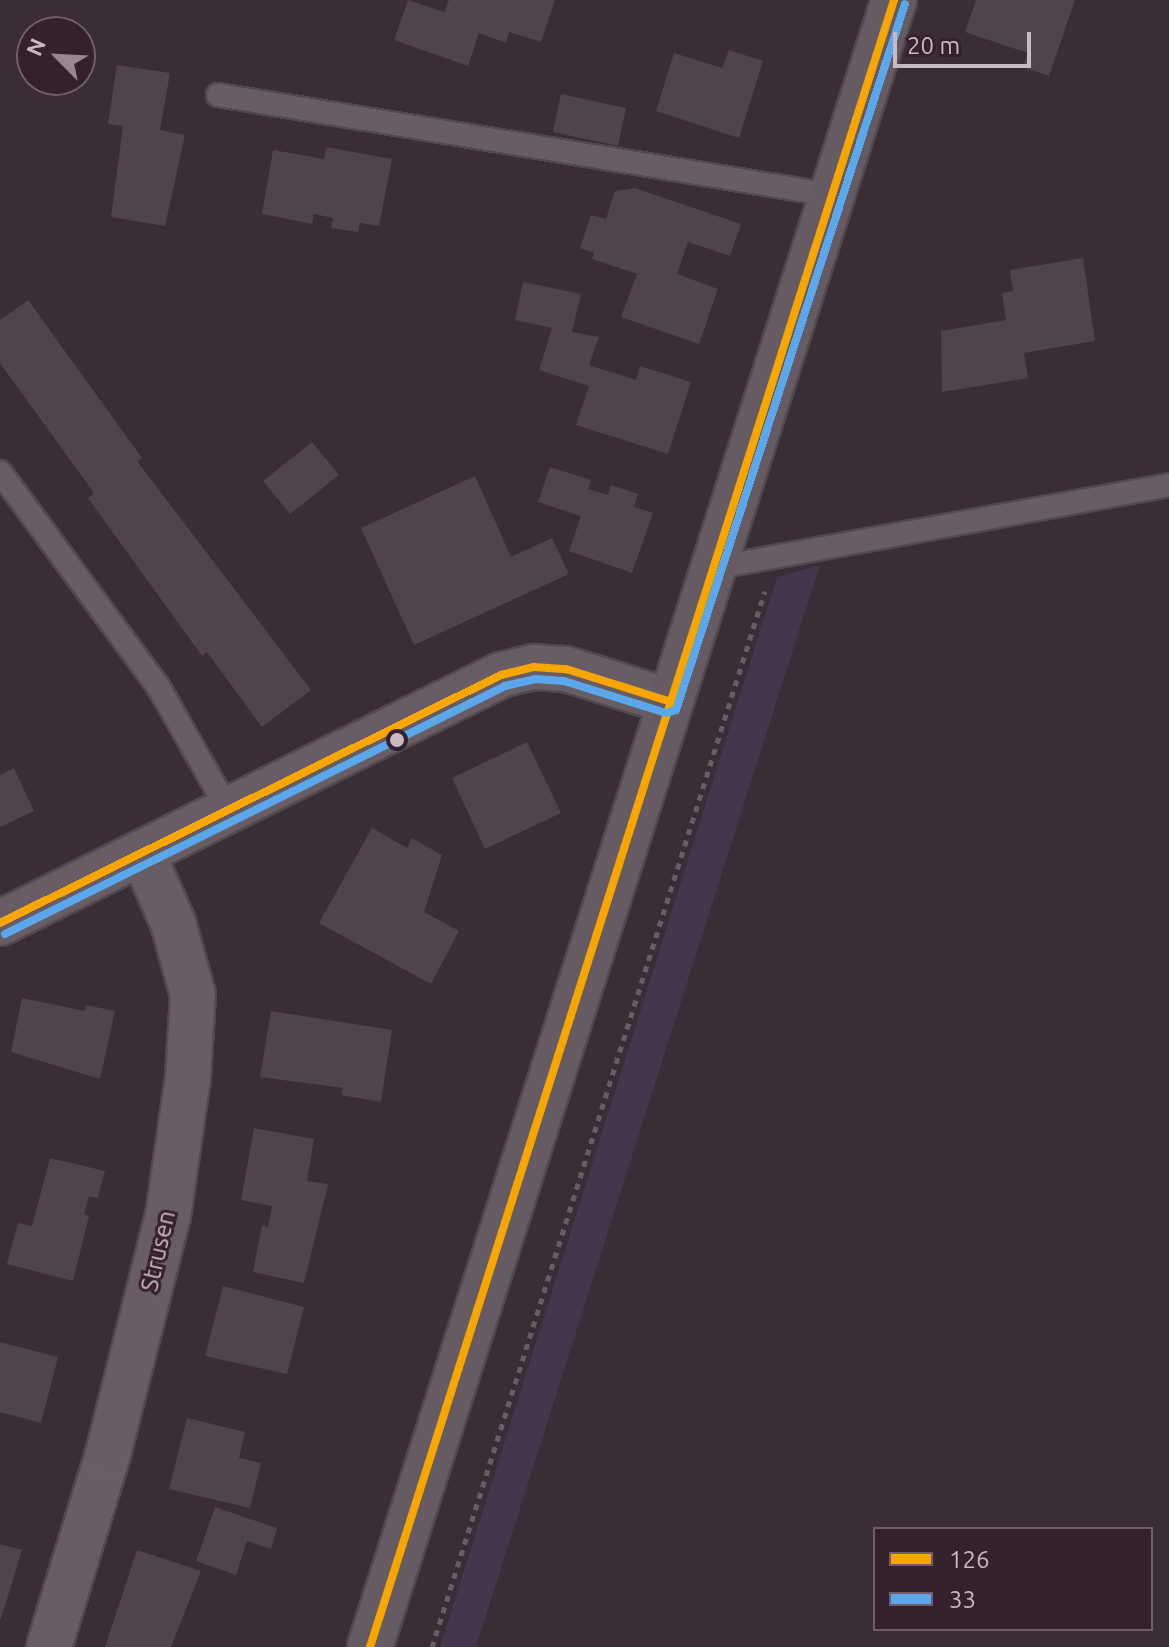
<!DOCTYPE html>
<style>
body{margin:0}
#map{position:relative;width:1169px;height:1647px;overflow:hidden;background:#3a2d36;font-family:Ubuntu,sans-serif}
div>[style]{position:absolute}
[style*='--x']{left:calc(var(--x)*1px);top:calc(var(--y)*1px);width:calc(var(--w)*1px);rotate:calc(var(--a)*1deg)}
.green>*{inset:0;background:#45354d}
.building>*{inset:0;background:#4f444b}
.path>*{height:5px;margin-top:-2.5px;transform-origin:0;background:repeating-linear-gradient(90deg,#675d64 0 6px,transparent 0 12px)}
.roads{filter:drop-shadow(2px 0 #52494f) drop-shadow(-2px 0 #52494f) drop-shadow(0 2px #52494f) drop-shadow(0 -2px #52494f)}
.lane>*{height:22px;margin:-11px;padding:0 11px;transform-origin:11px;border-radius:11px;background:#685d64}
.street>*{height:44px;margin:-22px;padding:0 22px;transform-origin:22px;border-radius:22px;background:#685d64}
.secondary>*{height:44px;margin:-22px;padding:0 22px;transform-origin:22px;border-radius:22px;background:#665b62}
.bus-1>*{height:8px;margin:-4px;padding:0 4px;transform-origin:4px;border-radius:4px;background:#f7a600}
.bus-2>*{height:8px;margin:-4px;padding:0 4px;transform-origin:4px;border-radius:4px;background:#5aa8eb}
.dots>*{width:22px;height:22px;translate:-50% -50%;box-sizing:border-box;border:4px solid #35202d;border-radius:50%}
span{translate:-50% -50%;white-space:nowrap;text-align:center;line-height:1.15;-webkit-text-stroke:6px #35202d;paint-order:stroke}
.street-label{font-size:24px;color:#cab8c2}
.legend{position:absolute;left:873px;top:1527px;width:280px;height:104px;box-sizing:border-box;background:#35202d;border:2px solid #715d69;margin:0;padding:10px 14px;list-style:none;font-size:24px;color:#cab8c2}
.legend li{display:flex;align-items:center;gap:16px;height:40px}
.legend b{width:40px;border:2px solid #715d69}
.north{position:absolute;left:16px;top:16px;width:80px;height:80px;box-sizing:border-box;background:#35202d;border:2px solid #715d69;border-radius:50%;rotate:294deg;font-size:22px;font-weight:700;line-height:32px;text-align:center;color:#cab8c2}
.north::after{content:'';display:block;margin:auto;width:28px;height:36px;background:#988791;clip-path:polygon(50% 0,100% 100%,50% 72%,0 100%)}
.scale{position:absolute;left:893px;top:32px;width:138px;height:36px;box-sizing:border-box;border:4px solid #cab8c2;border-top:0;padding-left:10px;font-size:24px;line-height:28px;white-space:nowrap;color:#cab8c2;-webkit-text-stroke:6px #35202d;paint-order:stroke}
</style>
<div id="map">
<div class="green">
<i style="clip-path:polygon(820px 565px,476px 1647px,440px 1647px,777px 577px)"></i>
</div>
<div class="building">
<i style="clip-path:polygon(408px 0,444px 12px,449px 0,555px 0,541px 42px,509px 32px,506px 43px,479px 33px,468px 66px,394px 40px)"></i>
<i style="clip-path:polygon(976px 0,1075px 0,1049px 76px,1023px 67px,1028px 53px,965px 32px)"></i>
<i style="clip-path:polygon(729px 50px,763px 61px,739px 138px,656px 111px,674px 53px,722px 68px)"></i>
<i style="clip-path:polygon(117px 65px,170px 73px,160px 130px,185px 135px,165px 226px,111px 217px,123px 126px,108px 124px)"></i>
<i style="clip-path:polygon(561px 94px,626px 108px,618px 146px,553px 132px)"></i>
<i style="clip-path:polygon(326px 147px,392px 159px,379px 226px,360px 223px,358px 232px,331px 228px,333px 218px,314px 214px,312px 224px,262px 214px,273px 150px,324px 159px)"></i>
<i style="clip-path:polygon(635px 188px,741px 224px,730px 256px,688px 242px,677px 274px,718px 289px,699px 344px,621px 317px,637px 274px,592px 259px,594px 253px,580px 248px,591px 215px,606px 219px,615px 191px)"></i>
<i style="clip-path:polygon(1083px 258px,1095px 341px,1024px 353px,1028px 378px,942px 392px,941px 331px,1006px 320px,1002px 293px,1013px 291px,1010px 270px)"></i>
<i style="clip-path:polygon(523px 282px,581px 294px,572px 332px,599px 337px,589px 365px,636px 380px,640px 366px,691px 382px,668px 454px,576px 425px,589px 386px,539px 370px,552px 328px,515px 320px)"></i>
<i style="clip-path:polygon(28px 300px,142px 458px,137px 461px,311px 690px,262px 727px,207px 652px,202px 656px,88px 498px,94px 493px,0 363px,0 320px)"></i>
<i style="clip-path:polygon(312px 442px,339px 475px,290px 514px,263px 481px)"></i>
<i style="clip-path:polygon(550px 467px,591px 480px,588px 489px,608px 495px,611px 485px,638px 494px,634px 507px,653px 513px,632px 573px,569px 551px,581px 516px,538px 502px)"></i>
<i style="clip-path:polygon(475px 476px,511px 557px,552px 538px,569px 574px,414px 645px,361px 528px)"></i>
<i style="clip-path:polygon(527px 742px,561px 813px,485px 849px,452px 778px)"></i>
<i style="clip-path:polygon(14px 768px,34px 811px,0 827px,0 775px)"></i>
<i style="clip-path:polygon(372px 828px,407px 848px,412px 838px,442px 855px,424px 912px,459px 931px,431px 984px,319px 923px)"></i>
<i style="clip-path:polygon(22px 998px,85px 1011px,86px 1005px,115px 1011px,100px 1079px,11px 1052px)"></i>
<i style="clip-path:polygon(271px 1011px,392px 1030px,381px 1102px,341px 1095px,343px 1088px,260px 1077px)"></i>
<i style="clip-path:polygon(254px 1128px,314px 1139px,307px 1181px,328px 1184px,304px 1283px,253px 1272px,262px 1225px,268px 1227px,272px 1206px,241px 1200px)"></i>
<i style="clip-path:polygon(50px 1158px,105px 1171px,98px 1198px,89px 1196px,84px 1214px,89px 1216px,73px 1281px,7px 1264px,18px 1223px,32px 1226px)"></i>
<i style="clip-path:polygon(223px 1286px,304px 1307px,287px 1374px,205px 1356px)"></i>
<i style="clip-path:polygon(0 1342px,58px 1357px,41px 1423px,0 1412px)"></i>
<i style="clip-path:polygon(187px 1418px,245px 1432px,239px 1458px,261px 1463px,250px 1508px,169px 1489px)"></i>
<i style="clip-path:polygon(215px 1507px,277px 1528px,271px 1549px,247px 1541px,236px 1575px,196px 1561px)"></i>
<i style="clip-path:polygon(0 1544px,22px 1550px,1px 1619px,0 1619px)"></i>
<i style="clip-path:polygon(137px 1550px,201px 1571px,171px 1647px,105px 1647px)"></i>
</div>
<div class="path">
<i style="--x:432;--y:1647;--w:1107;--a:-72.5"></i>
</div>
<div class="roads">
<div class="lane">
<i style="--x:218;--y:95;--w:622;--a:9.25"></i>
<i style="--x:0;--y:472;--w:266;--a:53.6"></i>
<i style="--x:158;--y:686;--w:142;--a:60.4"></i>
<i style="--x:713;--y:568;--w:463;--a:-10.3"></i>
</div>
<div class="street">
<i style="--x:0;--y:923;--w:559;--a:-26.34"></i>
<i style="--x:501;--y:675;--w:34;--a:-14"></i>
<i style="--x:534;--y:667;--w:32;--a:4"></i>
<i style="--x:566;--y:669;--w:107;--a:17.4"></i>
<i style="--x:49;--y:1647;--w:202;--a:-73"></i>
<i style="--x:108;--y:1454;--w:245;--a:-75.9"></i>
<i style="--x:168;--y:1216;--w:139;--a:-81.8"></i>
<i style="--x:188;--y:1078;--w:83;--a:-86.6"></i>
<i style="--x:193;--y:995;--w:75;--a:-105.5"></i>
<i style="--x:173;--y:923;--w:77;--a:-113.6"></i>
</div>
<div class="secondary">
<i style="--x:370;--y:1647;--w:1728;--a:-72.35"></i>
</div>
</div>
<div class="bus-1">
<i style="--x:0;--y:923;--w:559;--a:-26.34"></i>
<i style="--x:501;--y:675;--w:34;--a:-14"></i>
<i style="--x:534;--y:667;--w:32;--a:4"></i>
<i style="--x:566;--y:669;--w:107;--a:17.4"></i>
<i style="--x:370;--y:1647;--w:1728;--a:-72.35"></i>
</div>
<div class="bus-2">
<i style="--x:5;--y:934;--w:558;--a:-26.38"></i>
<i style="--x:505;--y:686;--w:31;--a:-13"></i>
<i style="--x:535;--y:679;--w:29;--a:4"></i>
<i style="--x:564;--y:681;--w:107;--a:17.4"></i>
<i style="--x:666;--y:713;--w:10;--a:-17"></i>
<i style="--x:676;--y:710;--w:742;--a:-72.03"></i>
</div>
<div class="dots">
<i style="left:397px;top:740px;background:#cab8c2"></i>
</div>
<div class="street-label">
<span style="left:158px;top:1251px;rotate:-77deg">Strusen</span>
</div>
<ul class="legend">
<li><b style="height:10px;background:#f7a600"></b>126</li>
<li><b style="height:10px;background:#5aa8eb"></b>33</li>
</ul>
<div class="north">N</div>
<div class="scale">20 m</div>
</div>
